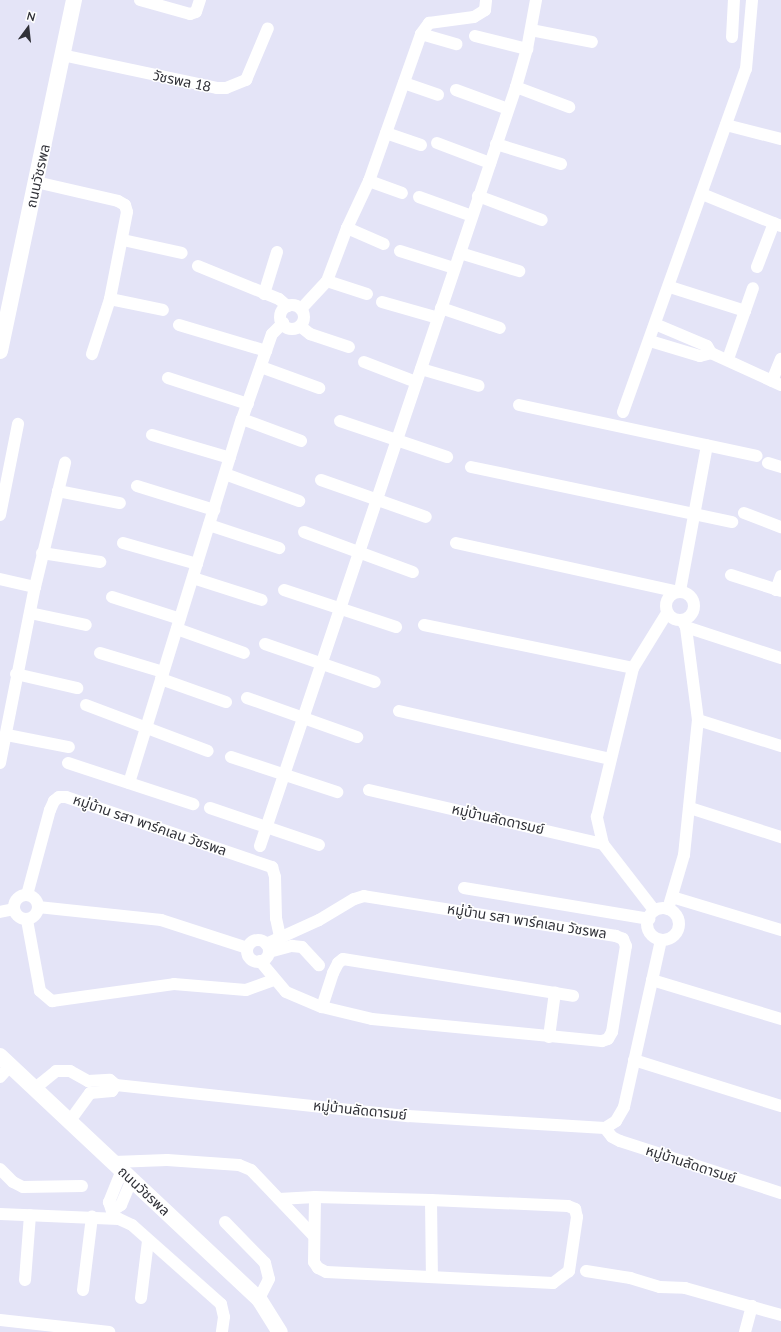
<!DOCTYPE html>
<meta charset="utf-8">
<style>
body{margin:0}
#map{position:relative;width:781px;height:1332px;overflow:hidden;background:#e4e4f7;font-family:Lato,"Noto Sans Thai",sans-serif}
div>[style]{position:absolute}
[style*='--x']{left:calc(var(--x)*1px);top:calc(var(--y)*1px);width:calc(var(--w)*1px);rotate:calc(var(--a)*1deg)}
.street>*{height:12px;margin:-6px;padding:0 6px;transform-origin:6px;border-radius:6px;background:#fff}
.street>.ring{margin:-6px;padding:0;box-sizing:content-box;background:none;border:12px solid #fff;border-radius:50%}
.secondary>*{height:16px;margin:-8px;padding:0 8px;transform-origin:8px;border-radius:8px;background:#fff}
span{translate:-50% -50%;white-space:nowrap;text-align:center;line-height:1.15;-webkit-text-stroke:3px #fff;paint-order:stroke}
.street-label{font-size:14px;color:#303138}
.north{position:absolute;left:8px;top:8px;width:40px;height:40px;-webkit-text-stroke:3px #fff;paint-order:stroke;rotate:15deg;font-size:11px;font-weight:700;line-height:16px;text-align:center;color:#303138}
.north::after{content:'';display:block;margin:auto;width:14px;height:18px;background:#303138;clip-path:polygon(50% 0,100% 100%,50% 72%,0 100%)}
</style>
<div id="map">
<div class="street">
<i style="--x:140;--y:0;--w:52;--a:15.6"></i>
<i style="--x:190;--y:14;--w:6;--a:-18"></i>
<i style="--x:196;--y:12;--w:13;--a:-72"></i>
<i style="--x:531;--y:30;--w:62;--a:11.1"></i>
<i style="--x:421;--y:34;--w:37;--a:16"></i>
<i style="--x:475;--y:36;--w:54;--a:14"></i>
<i style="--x:732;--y:37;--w:37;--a:-87"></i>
<i style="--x:62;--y:55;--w:158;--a:12"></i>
<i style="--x:217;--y:88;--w:9;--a:0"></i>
<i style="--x:226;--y:88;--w:22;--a:-22"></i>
<i style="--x:246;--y:80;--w:56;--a:-67.1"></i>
<i style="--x:404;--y:83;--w:36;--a:19"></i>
<i style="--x:516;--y:87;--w:57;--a:20.7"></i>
<i style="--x:456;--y:90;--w:55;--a:20.1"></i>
<i style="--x:726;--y:125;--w:57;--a:14.3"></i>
<i style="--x:386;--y:133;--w:37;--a:19"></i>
<i style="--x:437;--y:143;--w:57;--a:20.7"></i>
<i style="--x:496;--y:144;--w:68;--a:17.1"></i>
<i style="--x:369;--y:181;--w:35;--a:20"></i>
<i style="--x:36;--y:182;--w:84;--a:13"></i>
<i style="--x:118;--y:201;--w:8;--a:30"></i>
<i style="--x:125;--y:205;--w:7;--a:74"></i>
<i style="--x:127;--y:212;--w:89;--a:101.1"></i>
<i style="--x:110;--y:299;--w:58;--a:108.1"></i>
<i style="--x:702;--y:194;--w:85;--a:22.1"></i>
<i style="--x:478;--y:196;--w:68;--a:20.6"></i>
<i style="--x:419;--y:197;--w:56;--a:19.7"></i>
<i style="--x:347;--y:228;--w:40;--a:23.4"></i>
<i style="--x:123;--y:240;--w:60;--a:12.4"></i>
<i style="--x:400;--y:251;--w:57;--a:17.5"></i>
<i style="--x:460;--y:253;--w:62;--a:17"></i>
<i style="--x:198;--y:266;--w:87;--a:22.2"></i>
<i style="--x:279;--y:299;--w:11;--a:41"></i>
<i style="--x:757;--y:267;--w:47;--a:-68.9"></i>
<i style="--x:327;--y:281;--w:42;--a:18"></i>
<i style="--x:670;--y:287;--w:79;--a:17.7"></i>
<i style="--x:264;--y:294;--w:44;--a:-72.8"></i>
<i style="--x:110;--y:299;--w:54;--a:11.7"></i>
<i style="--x:382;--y:302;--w:58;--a:15.9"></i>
<i class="ring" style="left:280px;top:305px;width:12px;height:12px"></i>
<i style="--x:441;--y:308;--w:62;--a:18.7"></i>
<i style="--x:301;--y:309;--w:38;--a:-47"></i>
<i style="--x:327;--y:281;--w:57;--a:-69.3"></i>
<i style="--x:347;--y:228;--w:52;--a:-64.9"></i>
<i style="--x:369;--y:181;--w:156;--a:-70.5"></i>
<i style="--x:421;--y:34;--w:14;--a:-54"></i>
<i style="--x:429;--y:23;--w:45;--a:-7.6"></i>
<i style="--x:474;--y:17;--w:13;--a:-32"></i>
<i style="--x:485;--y:10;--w:10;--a:-84"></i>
<i style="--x:655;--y:324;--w:56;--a:22.9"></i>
<i style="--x:707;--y:346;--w:8;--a:60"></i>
<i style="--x:179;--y:325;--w:91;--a:16.6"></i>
<i style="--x:300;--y:326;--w:13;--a:39"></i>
<i style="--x:310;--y:334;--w:41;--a:18.4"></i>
<i style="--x:650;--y:341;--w:52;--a:16.7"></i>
<i style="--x:700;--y:356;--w:11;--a:-15"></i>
<i style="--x:711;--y:353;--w:77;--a:24.6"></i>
<i style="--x:728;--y:359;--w:75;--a:-70.6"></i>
<i style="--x:364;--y:362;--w:56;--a:21"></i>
<i style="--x:261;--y:367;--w:62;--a:19.9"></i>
<i style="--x:421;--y:369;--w:60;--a:16.3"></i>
<i style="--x:168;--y:378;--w:84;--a:18"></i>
<i style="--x:772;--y:381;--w:24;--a:-68"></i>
<i style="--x:519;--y:405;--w:243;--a:12.1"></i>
<i style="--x:623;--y:412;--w:364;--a:-70.3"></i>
<i style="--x:746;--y:69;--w:69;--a:-85"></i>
<i style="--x:242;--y:419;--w:63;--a:20.4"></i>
<i style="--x:340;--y:421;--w:113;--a:18.6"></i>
<i style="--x:152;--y:435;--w:81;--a:16.4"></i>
<i style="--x:768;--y:463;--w:14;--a:17"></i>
<i style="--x:471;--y:467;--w:267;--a:11.9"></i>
<i style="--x:225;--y:474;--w:79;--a:20"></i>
<i style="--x:321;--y:480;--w:111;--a:19.4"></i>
<i style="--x:137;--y:486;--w:81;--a:17.3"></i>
<i style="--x:58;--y:491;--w:63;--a:11"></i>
<i style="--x:744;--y:513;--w:40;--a:21"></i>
<i style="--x:0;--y:515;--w:93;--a:-78.8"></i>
<i style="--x:209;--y:525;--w:74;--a:18.2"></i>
<i style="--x:304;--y:532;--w:116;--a:20.2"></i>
<i style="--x:123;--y:543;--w:77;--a:15.8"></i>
<i style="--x:456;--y:543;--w:224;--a:12.4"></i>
<i style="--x:42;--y:553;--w:59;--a:8.8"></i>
<i style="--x:731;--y:575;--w:52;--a:17.7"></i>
<i style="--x:193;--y:578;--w:72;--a:17.7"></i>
<i style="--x:0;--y:579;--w:36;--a:13"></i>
<i style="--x:284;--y:590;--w:118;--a:18.3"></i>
<i style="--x:776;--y:590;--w:15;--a:-70"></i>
<i style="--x:680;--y:591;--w:148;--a:-79.5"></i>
<i class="ring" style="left:666px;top:592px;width:16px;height:16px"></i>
<i style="--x:112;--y:597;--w:71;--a:17.9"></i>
<i style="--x:30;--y:613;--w:57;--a:12.1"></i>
<i style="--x:424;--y:625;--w:213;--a:11.6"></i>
<i style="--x:686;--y:627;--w:100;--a:18.1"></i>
<i style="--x:177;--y:629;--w:71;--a:19.7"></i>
<i style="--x:265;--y:644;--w:116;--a:19.1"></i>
<i style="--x:100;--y:653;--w:66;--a:16.8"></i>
<i style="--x:16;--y:674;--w:63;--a:12.9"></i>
<i style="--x:161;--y:679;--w:69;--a:19.5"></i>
<i style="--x:247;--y:698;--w:117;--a:19.5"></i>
<i style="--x:86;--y:705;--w:130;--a:20.7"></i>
<i style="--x:399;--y:711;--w:216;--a:12.8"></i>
<i style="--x:698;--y:720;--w:87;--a:17.4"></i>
<i style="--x:7;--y:735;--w:63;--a:11"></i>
<i style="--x:231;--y:757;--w:112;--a:18.3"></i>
<i style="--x:0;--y:763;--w:179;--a:-78.8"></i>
<i style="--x:35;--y:587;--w:128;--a:-76.4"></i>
<i style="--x:68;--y:763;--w:132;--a:18.2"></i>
<i style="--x:129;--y:783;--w:381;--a:-72.8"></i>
<i style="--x:242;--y:419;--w:90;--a:-70.6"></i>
<i style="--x:272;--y:334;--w:16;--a:-45"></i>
<i style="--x:369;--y:790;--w:240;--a:13"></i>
<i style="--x:210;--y:808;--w:115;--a:18.7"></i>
<i style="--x:690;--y:808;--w:96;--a:17.7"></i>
<i style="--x:260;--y:846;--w:801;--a:-71.36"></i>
<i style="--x:516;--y:87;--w:40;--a:-74"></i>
<i style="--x:527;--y:49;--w:50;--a:-79.6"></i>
<i style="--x:464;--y:888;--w:188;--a:9.5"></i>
<i class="ring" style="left:14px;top:895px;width:12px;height:12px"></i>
<i style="--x:27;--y:895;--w:88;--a:-74.9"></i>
<i style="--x:50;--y:810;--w:10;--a:-66"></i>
<i style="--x:54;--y:801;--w:6;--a:-39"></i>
<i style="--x:59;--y:797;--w:7;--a:0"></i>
<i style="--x:66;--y:797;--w:218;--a:18.8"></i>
<i style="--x:272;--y:867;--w:10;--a:73"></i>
<i style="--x:275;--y:877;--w:41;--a:88.6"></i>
<i style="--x:276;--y:918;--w:19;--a:78"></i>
<i style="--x:672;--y:897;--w:114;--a:16.8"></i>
<i style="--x:38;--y:907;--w:124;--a:6"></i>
<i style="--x:161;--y:920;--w:90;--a:18"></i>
<i class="ring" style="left:647px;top:908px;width:20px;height:20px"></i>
<i style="--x:668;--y:909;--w:56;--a:-73.5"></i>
<i style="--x:684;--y:855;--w:136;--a:-84.1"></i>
<i style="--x:698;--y:720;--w:94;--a:-97.4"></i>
<i style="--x:686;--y:627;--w:6;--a:-121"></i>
<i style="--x:654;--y:910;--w:83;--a:-127.7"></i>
<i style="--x:603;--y:844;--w:28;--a:-103"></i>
<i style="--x:597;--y:817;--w:153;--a:-76.4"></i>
<i style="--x:633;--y:668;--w:65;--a:-58.3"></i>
<i style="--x:0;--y:912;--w:14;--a:-12"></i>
<i style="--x:27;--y:920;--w:72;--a:79.6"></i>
<i style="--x:40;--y:991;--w:16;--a:40"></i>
<i style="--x:52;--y:1001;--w:123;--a:-7.9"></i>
<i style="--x:174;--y:984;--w:72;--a:4.8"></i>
<i style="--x:246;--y:990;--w:30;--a:-20"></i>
<i class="ring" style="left:247px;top:940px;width:10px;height:10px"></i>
<i style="--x:269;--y:952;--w:24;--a:-15"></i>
<i style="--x:292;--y:946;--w:10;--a:6"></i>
<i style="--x:302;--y:947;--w:25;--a:47"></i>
<i style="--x:260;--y:961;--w:40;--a:50"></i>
<i style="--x:286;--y:992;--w:39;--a:23"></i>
<i style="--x:322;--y:1007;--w:51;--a:13.5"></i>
<i style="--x:372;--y:1019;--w:231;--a:5.5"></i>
<i style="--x:602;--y:1041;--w:6;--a:-18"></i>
<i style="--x:608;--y:1039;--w:8;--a:-60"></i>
<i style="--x:612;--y:1032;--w:87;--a:-80.8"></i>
<i style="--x:626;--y:946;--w:8;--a:-113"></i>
<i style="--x:623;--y:939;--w:8;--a:-157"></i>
<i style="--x:616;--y:936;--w:255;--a:-171"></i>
<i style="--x:364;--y:896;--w:10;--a:163"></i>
<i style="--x:354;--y:899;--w:41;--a:149"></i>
<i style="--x:319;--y:920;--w:58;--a:155.6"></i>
<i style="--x:652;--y:980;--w:135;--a:16.8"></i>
<i style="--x:322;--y:1007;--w:36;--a:-72"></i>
<i style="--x:333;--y:973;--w:11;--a:-63"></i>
<i style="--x:338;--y:963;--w:6;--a:-39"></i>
<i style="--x:343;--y:959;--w:233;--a:9.1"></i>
<i style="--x:549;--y:1037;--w:45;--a:-82.4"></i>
<i style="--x:634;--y:1060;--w:154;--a:17.4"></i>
<i style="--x:0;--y:1077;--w:15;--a:-48"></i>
<i style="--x:34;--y:1089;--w:28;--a:-39"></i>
<i style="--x:56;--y:1071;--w:14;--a:0"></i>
<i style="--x:70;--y:1071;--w:21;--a:29"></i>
<i style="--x:88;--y:1081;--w:22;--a:-3"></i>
<i style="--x:110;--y:1080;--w:8;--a:40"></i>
<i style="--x:116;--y:1085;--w:294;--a:6.1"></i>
<i style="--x:408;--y:1116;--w:197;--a:3.5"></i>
<i style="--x:605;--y:1128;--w:13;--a:-32"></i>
<i style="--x:616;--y:1121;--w:16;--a:-60"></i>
<i style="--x:624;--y:1107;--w:171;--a:-77.5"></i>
<i style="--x:69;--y:1122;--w:36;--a:-54"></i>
<i style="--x:90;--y:1093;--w:22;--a:-5"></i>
<i style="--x:112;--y:1091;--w:7;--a:-56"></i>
<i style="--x:605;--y:1128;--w:11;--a:52"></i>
<i style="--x:612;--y:1137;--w:9;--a:27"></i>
<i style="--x:620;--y:1141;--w:169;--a:17.9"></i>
<i style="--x:114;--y:1162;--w:53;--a:-2.2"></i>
<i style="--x:167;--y:1160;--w:72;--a:4"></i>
<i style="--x:239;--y:1165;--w:13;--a:23"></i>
<i style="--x:251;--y:1170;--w:90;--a:46.4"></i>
<i style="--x:0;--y:1169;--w:18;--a:45"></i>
<i style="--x:13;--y:1182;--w:11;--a:27"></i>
<i style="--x:23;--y:1187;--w:59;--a:-1"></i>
<i style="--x:122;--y:1170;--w:35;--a:112"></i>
<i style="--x:109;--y:1202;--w:9;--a:72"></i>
<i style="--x:112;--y:1211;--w:11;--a:-34"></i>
<i style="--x:121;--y:1205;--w:28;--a:-67"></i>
<i style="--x:279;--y:1199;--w:36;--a:-3"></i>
<i style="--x:315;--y:1197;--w:116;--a:1.5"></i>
<i style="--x:431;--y:1200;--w:137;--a:2.5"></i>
<i style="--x:568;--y:1206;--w:8;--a:23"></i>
<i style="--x:575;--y:1209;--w:8;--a:76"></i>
<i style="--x:577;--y:1217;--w:55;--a:98.4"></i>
<i style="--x:569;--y:1271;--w:20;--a:143"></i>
<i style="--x:553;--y:1283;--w:227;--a:-177.2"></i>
<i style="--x:326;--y:1272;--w:9;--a:-153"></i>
<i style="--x:318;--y:1268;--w:7;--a:-124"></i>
<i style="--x:314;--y:1262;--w:65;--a:-89.1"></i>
<i style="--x:431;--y:1200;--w:77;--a:89.3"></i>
<i style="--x:0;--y:1214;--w:119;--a:2.4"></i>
<i style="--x:119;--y:1219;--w:14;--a:25"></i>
<i style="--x:132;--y:1225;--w:119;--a:41.6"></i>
<i style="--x:221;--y:1304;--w:13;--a:77"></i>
<i style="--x:224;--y:1317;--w:15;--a:98"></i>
<i style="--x:225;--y:1222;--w:57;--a:45.7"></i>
<i style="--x:265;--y:1263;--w:16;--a:76"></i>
<i style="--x:269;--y:1279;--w:22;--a:117"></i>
<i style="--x:586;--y:1271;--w:45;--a:9"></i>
<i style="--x:630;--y:1278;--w:31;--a:17"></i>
<i style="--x:660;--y:1287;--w:25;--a:2"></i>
<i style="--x:685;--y:1288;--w:100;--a:15.7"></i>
<i style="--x:25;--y:1280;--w:65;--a:-85.6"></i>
<i style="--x:83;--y:1290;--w:74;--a:-83"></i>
<i style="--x:141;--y:1298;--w:57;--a:-83"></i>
<i style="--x:0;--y:1320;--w:110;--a:6.3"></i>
<i style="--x:745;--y:1332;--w:27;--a:-75"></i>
</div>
<div class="secondary">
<i style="--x:0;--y:351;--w:359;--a:-78.1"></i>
<i style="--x:0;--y:1056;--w:355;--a:43.2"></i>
<i style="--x:259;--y:1299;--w:39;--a:58"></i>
</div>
<div class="street-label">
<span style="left:182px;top:81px;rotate:12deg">วัชรพล 18</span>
<span style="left:38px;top:176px;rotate:-77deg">ถนนวัชรพล</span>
<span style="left:498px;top:819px;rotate:13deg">หมู่บ้านลัดดารมย์</span>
<span style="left:150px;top:825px;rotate:19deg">หมู่บ้าน รสา พาร์คเลน วัชรพล</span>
<span style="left:527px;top:921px;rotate:9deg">หมู่บ้าน รสา พาร์คเลน วัชรพล</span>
<span style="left:360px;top:1110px;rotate:6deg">หมู่บ้านลัดดารมย์</span>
<span style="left:691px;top:1164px;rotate:18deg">หมู่บ้านลัดดารมย์</span>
<span style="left:144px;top:1191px;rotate:43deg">ถนนวัชรพล</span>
</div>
<div class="north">N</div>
</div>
